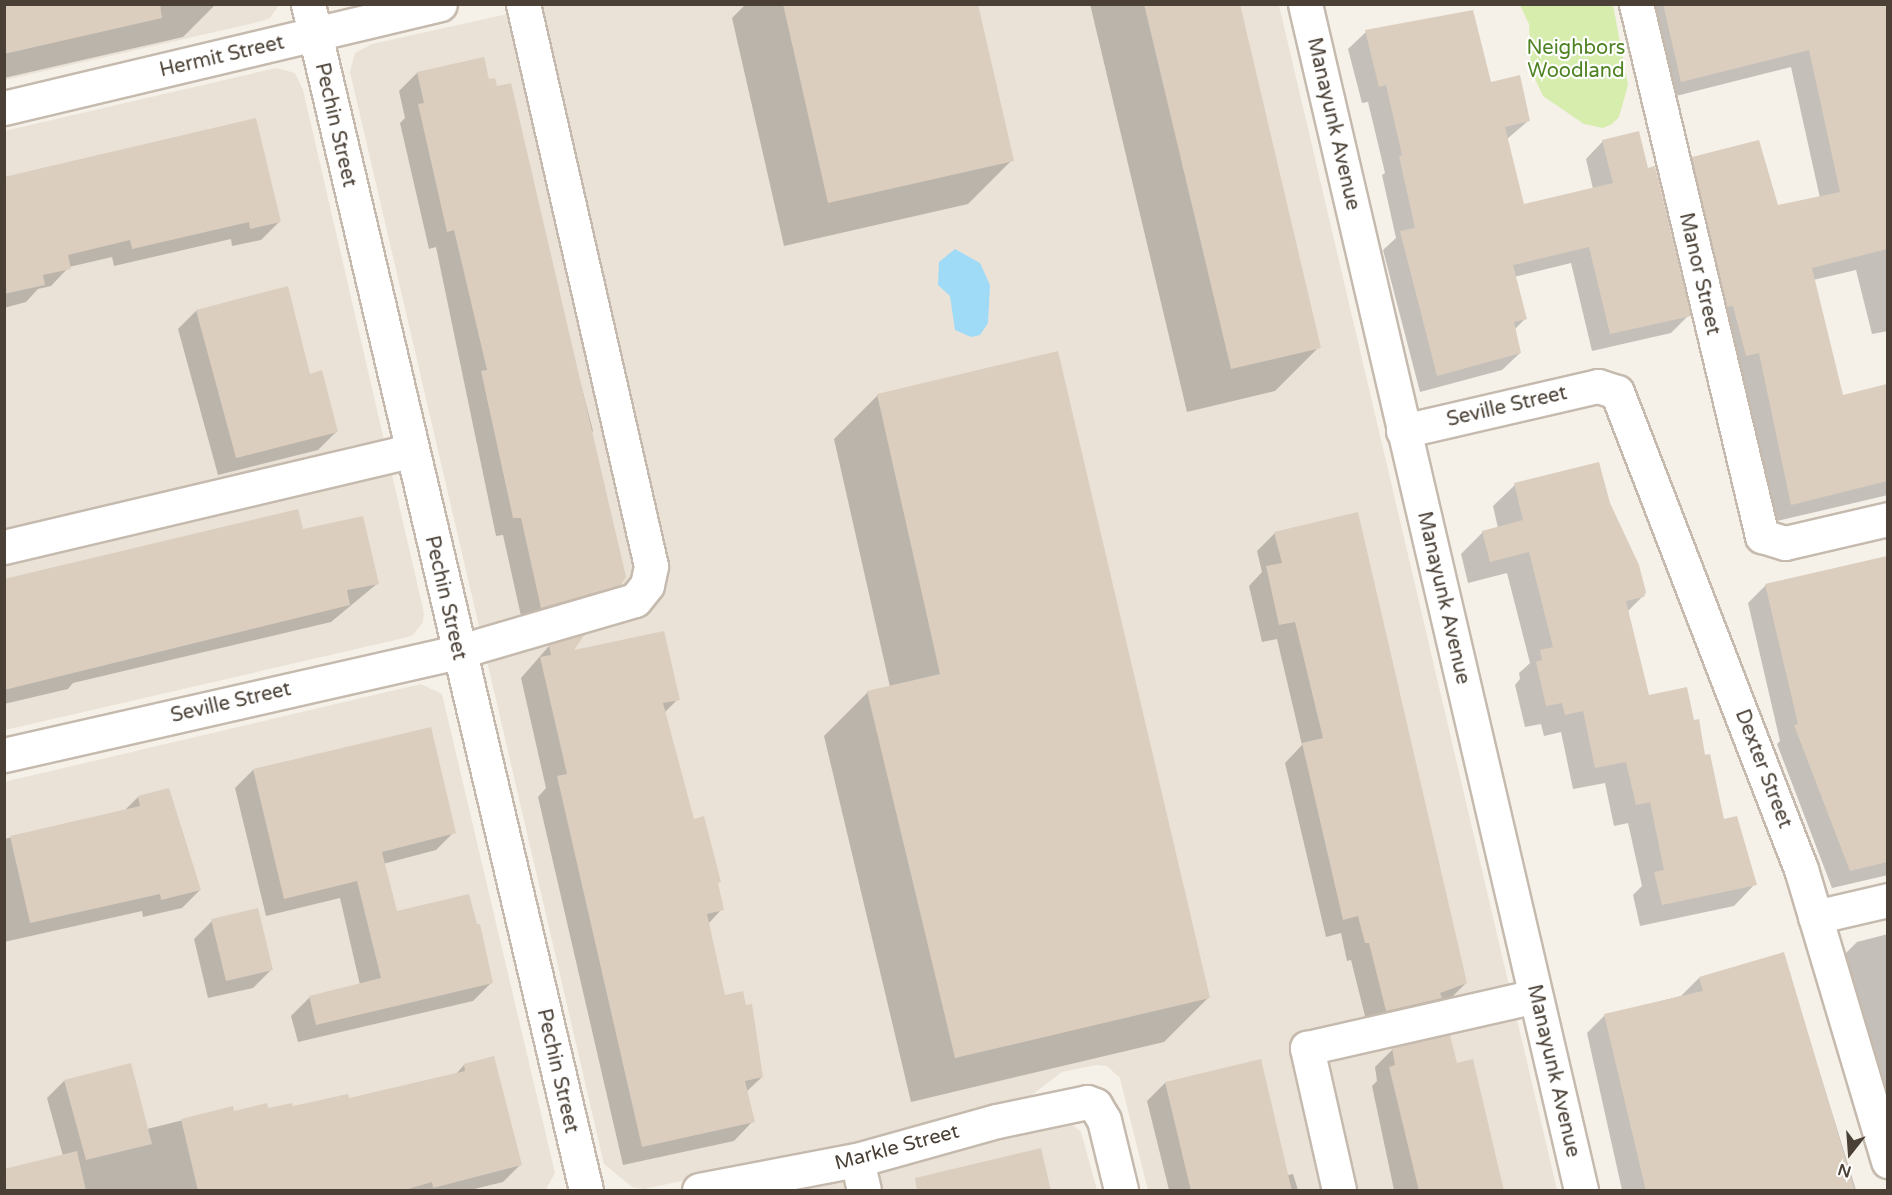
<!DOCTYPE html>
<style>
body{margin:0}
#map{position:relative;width:1892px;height:1195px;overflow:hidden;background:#f5f0e8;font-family:"Varela Round",sans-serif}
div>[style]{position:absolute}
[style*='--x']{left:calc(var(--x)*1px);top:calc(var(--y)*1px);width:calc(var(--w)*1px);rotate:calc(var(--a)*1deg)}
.residential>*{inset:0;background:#eae2d6}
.green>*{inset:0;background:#d6edad}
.water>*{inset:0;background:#9fdbf7}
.shadow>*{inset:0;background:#0003}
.building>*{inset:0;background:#dbcebf}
.roads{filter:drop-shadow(2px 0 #c5baad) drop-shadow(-2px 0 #c5baad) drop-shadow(0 2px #c5baad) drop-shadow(0 -2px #c5baad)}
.minor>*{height:33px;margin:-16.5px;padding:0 16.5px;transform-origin:16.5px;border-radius:16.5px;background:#fff}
span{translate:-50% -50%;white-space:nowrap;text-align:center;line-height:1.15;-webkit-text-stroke:4.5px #fff;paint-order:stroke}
.park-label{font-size:20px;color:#4f8223}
.street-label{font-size:20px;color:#4a4036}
.frame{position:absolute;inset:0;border:6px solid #4a4036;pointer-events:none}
.north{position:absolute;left:1820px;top:1123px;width:60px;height:60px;-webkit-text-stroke:4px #fff;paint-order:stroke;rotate:197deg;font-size:16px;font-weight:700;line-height:24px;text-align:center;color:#4a4036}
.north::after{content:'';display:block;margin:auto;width:21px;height:27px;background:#4a4036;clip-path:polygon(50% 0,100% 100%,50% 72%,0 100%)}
</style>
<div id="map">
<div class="residential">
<i style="clip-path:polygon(4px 5px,279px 5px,270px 18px,262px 21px,5px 80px)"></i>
<i style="clip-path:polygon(549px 5px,1279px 5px,1557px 1190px,1148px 1190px,1120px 1078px,1107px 1066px,1096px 1065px,1062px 1072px,1028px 1098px,908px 1127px,868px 1142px,644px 1189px,632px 1187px,604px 1164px,350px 72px,355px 53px,372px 44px)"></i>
<i style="clip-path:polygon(276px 68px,295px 73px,303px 90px,424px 613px,423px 622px,413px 635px,404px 638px,5px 730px,4px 131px)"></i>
<i style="clip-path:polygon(421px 684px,442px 694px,555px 1173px,546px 1189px,5px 1190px,4px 782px)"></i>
<i style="clip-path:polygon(1069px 1122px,1081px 1132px,1097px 1190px,765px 1190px,859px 1177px,971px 1144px)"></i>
</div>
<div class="green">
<i style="clip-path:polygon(1520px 5px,1613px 5px,1628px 85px,1619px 117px,1612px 124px,1603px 128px,1584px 124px,1543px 96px,1531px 70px,1529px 24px)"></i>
</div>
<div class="water">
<i style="clip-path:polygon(955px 249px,980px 263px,990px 285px,988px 323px,980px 335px,971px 337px,955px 330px,950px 296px,938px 285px,939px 262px)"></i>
</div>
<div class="shadow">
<i style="clip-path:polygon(4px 4px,216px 4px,183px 37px,4px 78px)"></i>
<i style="clip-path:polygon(746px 4px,977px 4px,1012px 160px,968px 204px,784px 246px,732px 18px)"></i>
<i style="clip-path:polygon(1090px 4px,1238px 4px,1319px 347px,1275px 391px,1187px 412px)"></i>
<i style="clip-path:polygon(1641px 4px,1888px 4px,1888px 331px,1872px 334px,1856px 270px,1813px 280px,1842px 397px,1888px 385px,1888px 495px,1773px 522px,1741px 370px,1728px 373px,1674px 176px,1692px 158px,1758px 142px,1777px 207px,1820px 198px,1791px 67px,1664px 99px)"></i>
<i style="clip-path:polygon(1366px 32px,1490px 83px,1528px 121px,1507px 139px,1523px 205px,1593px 189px,1586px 159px,1603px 141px,1689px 315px,1671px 333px,1592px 351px,1571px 263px,1514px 277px,1525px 319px,1514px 330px,1520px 353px,1502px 370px,1420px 392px,1383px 250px,1396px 238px,1382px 175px,1385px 173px,1368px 102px,1362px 103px,1348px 49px)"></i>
<i style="clip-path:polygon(417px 73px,488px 81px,549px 261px,593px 431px,591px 434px,620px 584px,601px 602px,523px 625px,503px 535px,496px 536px,436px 247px,429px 249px,400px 123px,405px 118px,399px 91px)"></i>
<i style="clip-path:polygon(4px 180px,279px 222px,261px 240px,232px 246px,231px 239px,114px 266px,112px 257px,69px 267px,51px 286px,38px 289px,26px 302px,4px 308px)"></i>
<i style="clip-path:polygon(287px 288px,309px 376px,336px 432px,318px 450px,218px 475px,178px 329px,196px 311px)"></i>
<i style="clip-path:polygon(878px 395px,1208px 998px,1164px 1042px,911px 1102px,824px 736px,868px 692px,890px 687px,834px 439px)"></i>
<i style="clip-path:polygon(1515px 485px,1608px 504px,1643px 596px,1627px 612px,1648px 697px,1693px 722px,1723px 821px,1755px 884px,1734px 906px,1640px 926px,1633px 895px,1642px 886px,1628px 823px,1614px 826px,1605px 783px,1573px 789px,1561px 732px,1544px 736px,1541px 724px,1525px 727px,1515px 685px,1520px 679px,1519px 673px,1530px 663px,1507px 573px,1468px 583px,1461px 554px,1483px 532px,1498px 528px,1493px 506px)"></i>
<i style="clip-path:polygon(297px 511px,302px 530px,378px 583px,331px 622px,73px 683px,68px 689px,4px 704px,4px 580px)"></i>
<i style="clip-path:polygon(1275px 533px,1466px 983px,1448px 1001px,1368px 1028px,1351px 960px,1347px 961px,1341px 933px,1326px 937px,1285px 763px,1302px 745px,1277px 639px,1262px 642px,1249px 586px,1262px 572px,1257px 551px)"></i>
<i style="clip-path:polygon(1888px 557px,1888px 875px,1832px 888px,1777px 744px,1780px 741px,1748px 603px,1766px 585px)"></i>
<i style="clip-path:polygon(549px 646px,678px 699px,664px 713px,692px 821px,722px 909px,708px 924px,723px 997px,762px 1077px,746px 1092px,753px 1121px,734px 1141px,623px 1165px,538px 797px,546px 788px,521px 678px)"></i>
<i style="clip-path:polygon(253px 770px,454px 832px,436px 850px,383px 864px,396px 913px,491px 983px,473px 1001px,298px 1042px,291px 1016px,309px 998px,360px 985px,340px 898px,266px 916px,235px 788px)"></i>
<i style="clip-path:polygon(138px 797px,200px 890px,182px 908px,143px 917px,142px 911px,4px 942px,4px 839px,123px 812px)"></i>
<i style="clip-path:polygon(212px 921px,271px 970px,253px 988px,208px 998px,194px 939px)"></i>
<i style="clip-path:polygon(1888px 934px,1888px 1116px,1839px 960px,1857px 942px)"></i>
<i style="clip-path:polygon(1783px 954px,1856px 1190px,1622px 1190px,1587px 1033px,1605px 1015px,1681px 996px,1699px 978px)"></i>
<i style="clip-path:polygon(1393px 1049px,1455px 1065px,1503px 1190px,1394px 1190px,1372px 1086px,1377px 1081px,1375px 1067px)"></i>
<i style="clip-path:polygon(464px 1065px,520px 1165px,503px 1182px,470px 1190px,4px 1190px,63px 1156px,47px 1098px,64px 1081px,147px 1129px,232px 1108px,233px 1113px,348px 1100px,455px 1075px)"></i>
<i style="clip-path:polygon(1165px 1083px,1288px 1175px,1293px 1174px,1298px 1190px,1169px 1190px,1147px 1101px)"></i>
</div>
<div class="building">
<i style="clip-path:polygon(4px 4px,160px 4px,162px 18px,4px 54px)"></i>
<i style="clip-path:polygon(783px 4px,978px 4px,1014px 161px,828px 203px)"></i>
<i style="clip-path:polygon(1144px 4px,1240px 4px,1321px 348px,1231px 369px)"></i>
<i style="clip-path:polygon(1663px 4px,1887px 4px,1887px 249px,1812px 268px,1843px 395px,1887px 384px,1887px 481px,1791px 505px,1759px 353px,1746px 356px,1733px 306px,1727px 307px,1692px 157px,1759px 140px,1778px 205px,1840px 192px,1809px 50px,1681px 82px)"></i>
<i style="clip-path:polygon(1473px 10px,1491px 82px,1520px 75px,1530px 121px,1505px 127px,1524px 204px,1613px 183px,1602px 140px,1639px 131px,1648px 168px,1655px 166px,1691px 316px,1610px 334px,1589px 247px,1513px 265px,1527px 319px,1514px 322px,1521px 353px,1437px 376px,1400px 231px,1415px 228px,1399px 156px,1402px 155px,1386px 85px,1379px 87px,1365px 30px)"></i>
<i style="clip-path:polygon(484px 57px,489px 79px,495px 78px,497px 86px,511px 83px,626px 577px,621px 585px,541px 608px,521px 518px,513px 518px,481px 371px,487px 370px,454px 230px,447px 232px,418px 104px,424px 103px,417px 72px)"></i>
<i style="clip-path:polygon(256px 118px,281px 222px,250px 229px,249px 222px,132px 249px,130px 240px,68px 255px,71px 269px,43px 275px,45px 285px,4px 294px,4px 177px)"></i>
<i style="clip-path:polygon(288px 286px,310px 374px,322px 370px,338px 432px,236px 458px,196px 310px)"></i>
<i style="clip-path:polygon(1058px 351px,1210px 998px,955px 1058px,867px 691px,940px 674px,877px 394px)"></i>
<i style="clip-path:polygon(1599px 462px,1610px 503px,1639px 565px,1646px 592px,1644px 597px,1626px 601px,1649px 695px,1687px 687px,1694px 720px,1699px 719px,1705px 755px,1710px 754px,1724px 819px,1737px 816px,1757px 885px,1662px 905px,1654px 872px,1664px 870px,1650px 802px,1636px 805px,1626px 762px,1595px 768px,1583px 711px,1565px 715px,1562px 703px,1546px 706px,1536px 662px,1542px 660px,1540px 650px,1553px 647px,1529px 552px,1490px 562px,1482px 531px,1523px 520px,1514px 483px)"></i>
<i style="clip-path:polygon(298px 509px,303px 529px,363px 516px,379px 584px,347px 590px,350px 605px,4px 690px,4px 579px)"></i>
<i style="clip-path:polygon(1358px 512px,1467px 983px,1440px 993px,1442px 998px,1386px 1011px,1369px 943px,1365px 943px,1358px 916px,1343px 920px,1302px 743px,1323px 738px,1295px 622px,1279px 625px,1266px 566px,1282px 563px,1274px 532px)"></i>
<i style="clip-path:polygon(1887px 556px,1887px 862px,1850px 871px,1794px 725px,1798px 724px,1765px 584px)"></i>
<i style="clip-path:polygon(664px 631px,680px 700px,663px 703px,694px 819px,704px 816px,721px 882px,718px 883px,724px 910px,707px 914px,725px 995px,743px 991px,746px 1005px,752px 1004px,763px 1077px,745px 1081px,755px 1122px,642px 1147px,557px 776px,567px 774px,540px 657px,551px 655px,549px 645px,585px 634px,574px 650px)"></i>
<i style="clip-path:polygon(431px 727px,456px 833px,382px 852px,397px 911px,469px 894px,477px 924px,480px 924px,493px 983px,316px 1025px,309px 996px,381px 978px,357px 881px,284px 899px,253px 769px)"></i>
<i style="clip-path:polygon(169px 788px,201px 890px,161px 900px,160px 894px,30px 923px,10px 836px,140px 806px,138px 796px)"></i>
<i style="clip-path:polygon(258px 908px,273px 970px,226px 981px,211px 919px)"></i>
<i style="clip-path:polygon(1784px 952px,1855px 1191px,1646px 1191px,1604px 1014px,1703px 991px,1699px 977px)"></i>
<i style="clip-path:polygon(1450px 1035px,1457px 1063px,1473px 1059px,1504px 1191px,1419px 1191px,1389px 1067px,1395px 1065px,1392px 1048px)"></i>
<i style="clip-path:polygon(494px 1056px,522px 1165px,433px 1188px,432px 1182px,401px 1191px,198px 1191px,181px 1119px,233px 1106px,234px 1111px,267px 1103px,268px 1108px,292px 1103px,293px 1106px,348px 1094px,349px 1098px,465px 1071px,464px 1064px)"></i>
<i style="clip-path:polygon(1261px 1059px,1292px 1191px,1191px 1191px,1165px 1082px)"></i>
<i style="clip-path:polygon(131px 1063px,152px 1144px,86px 1160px,64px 1080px)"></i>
<i style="clip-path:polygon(1041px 1148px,1051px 1191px,917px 1191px,915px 1178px)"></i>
<i style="clip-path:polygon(77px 1151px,86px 1191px,4px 1191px,4px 1169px)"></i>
</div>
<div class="roads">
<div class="minor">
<i style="--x:308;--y:4;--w:1218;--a:76.81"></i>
<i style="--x:1305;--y:4;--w:1218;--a:76.9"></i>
<i style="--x:1636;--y:4;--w:547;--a:76.68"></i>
<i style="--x:1762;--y:536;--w:24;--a:17"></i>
<i style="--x:1785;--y:543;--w:106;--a:-13.1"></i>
<i style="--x:4;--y:108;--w:448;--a:-13.4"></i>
<i style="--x:1403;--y:431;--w:200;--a:-13"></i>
<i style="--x:1598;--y:386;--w:20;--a:18"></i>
<i style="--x:1617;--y:392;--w:511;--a:68.91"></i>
<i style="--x:1801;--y:869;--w:305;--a:73.4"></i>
<i style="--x:4;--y:547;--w:418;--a:-13.3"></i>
<i style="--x:4;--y:755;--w:465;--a:-12.8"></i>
<i style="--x:457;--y:652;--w:185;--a:-16.3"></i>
<i style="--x:635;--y:600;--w:19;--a:-51"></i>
<i style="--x:647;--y:585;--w:19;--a:-78"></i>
<i style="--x:651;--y:566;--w:576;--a:-102.83"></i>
<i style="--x:1815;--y:917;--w:75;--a:-13.1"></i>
<i style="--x:857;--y:1160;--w:31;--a:77"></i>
<i style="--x:699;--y:1190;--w:161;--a:-10.8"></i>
<i style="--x:857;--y:1160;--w:145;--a:-15.6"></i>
<i style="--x:997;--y:1121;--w:92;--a:-11.9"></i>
<i style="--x:1087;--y:1102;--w:9;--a:21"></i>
<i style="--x:1095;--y:1105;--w:17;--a:59"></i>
<i style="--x:1104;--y:1120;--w:72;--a:76.3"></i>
<i style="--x:1339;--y:1190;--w:146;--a:-102.7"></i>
<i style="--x:1307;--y:1048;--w:234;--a:-12.8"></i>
</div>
</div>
<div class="park-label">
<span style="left:1576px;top:60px">Neighbors<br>Woodland</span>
</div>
<div class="street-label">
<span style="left:222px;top:57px;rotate:-13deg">Hermit Street</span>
<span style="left:1333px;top:124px;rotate:77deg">Manayunk Avenue</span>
<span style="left:335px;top:125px;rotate:77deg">Pechin Street</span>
<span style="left:1699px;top:274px;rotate:77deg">Manor Street</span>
<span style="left:1507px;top:407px;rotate:-13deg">Seville Street</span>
<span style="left:445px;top:598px;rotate:77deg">Pechin Street</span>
<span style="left:1443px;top:598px;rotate:77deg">Manayunk Avenue</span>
<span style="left:231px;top:703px;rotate:-13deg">Seville Street</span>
<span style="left:1763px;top:769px;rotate:69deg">Dexter Street</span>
<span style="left:557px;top:1071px;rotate:77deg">Pechin Street</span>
<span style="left:1553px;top:1071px;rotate:77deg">Manayunk Avenue</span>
<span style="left:897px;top:1148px;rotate:-15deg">Markle Street</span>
</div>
<div class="frame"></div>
<div class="north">N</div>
</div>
